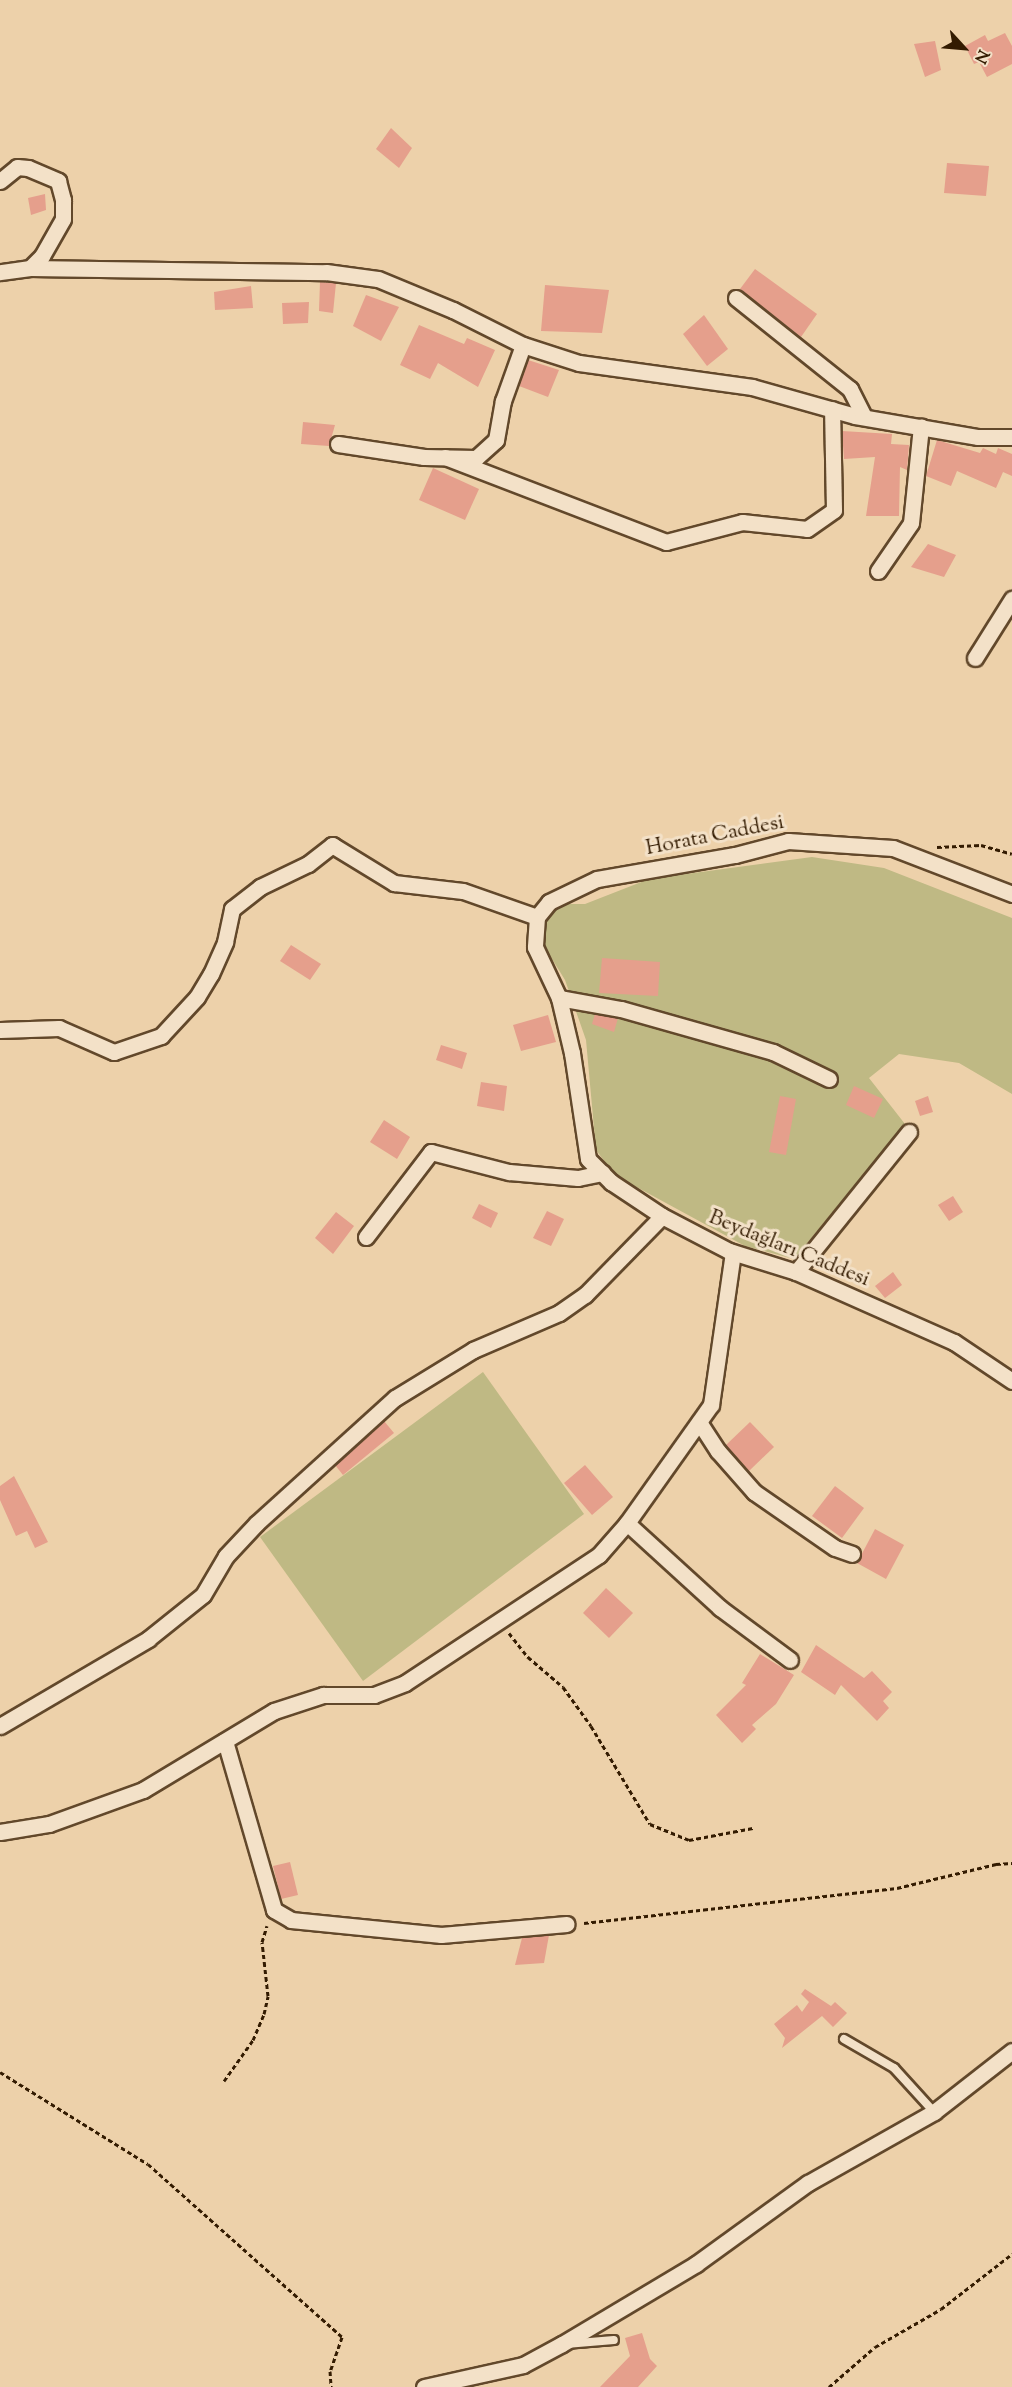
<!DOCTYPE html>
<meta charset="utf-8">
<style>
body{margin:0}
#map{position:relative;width:1012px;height:2387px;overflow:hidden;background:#edd1aa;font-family:"Sorts Mill Goudy",serif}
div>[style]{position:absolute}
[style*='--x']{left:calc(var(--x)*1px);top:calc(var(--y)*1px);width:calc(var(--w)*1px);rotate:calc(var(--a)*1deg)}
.green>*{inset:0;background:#bfb984}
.building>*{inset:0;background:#e59f8c}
.path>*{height:3px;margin-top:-1.5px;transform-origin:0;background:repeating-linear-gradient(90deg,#331b01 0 4.5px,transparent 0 7.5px)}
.roads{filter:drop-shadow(2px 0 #62482b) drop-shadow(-2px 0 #62482b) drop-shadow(0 2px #62482b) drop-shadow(0 -2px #62482b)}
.service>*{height:8px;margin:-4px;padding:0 4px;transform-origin:4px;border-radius:4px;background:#f3e1c8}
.minor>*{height:15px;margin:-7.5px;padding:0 7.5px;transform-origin:7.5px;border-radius:7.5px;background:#f3e1c8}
span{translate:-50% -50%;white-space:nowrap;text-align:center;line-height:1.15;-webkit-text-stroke:6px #f3e1c8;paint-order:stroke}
.street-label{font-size:21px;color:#331b01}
.north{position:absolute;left:934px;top:18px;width:60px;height:60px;-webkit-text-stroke:4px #f3e1c8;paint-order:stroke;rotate:116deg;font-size:16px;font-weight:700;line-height:24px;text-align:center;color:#331b01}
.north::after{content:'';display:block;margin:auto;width:21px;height:27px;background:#331b01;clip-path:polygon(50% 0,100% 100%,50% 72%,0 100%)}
</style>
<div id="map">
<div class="green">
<i style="clip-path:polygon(812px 857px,884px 868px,1012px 918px,1012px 1094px,959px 1063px,899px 1054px,869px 1078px,905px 1124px,794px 1259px,745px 1246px,620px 1178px,608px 1166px,596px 1150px,586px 1040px,565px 980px,544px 946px,544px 927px,550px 913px,564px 904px,585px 904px,649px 879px)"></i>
<i style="clip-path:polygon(483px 1372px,584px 1514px,363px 1681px,260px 1537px)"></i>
</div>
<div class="building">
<i style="clip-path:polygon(1005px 33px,1012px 46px,1012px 64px,987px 77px,979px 62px,974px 64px,965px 46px,985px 35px,988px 41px)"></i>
<i style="clip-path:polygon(935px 41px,941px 70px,925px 77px,914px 44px)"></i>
<i style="clip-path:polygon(391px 128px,412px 148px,399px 168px,376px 149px)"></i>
<i style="clip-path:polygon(947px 163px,989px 166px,986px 196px,944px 193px)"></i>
<i style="clip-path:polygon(45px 194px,46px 210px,31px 215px,28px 198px)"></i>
<i style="clip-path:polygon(755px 269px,817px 314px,801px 337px,740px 289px)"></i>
<i style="clip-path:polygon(320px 282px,336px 283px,333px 313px,319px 311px)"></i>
<i style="clip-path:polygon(545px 285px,609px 290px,602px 333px,541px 331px)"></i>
<i style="clip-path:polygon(251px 286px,253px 308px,215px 310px,214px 292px)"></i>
<i style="clip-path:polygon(366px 295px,399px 307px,381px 341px,353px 326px)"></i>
<i style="clip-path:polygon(309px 302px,308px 323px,283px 324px,282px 303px)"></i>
<i style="clip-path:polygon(704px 315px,728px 349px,707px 366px,683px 334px)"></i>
<i style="clip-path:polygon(419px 325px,464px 344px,467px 338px,495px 350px,478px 387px,438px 363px,430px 379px,400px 365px)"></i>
<i style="clip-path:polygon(528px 360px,559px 370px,548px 397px,519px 386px)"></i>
<i style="clip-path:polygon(303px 422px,335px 425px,329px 446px,301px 444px)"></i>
<i style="clip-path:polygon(842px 431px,892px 434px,891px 444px,909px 445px,907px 470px,900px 467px,899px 516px,866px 516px,875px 457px,844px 459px)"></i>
<i style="clip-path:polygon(937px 440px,980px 453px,983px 448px,996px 454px,998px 448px,1012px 454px,1012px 476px,1003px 472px,996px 488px,957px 471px,951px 486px,926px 476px)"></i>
<i style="clip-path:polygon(433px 468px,479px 489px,465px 520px,419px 500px)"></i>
<i style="clip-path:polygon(928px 544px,956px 555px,944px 577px,911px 567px)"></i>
<i style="clip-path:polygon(291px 945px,321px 964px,310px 980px,280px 961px)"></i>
<i style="clip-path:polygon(602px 958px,660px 962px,658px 996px,599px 993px)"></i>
<i style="clip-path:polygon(595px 1014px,618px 1018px,614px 1032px,592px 1024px)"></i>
<i style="clip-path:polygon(548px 1015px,556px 1042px,521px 1051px,513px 1025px)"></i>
<i style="clip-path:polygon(441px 1045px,467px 1053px,462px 1069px,436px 1060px)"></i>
<i style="clip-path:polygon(481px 1082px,507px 1086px,504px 1111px,477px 1106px)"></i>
<i style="clip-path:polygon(854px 1086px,883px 1099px,874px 1118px,846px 1105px)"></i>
<i style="clip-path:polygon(780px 1096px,796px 1099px,786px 1155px,769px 1152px)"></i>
<i style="clip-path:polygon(928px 1096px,933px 1112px,920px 1116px,915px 1101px)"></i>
<i style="clip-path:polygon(384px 1120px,410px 1137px,397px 1159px,370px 1142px)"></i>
<i style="clip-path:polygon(953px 1196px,963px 1212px,949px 1221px,938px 1205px)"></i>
<i style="clip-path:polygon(479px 1204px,498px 1213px,491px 1228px,472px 1218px)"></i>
<i style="clip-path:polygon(547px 1211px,564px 1219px,551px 1246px,533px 1238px)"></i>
<i style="clip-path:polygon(336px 1212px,354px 1226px,333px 1254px,315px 1238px)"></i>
<i style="clip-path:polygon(893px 1272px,902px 1285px,885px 1298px,875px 1286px)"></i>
<i style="clip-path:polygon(384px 1421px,394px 1433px,343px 1475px,335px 1465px)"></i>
<i style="clip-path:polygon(750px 1422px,774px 1447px,749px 1471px,726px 1445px)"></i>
<i style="clip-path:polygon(585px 1465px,613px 1497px,592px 1515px,564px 1483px)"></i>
<i style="clip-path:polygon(14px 1476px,48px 1542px,35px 1548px,27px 1531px,16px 1536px,0 1500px,0 1486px)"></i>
<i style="clip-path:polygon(835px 1486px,864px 1508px,842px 1538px,812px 1516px)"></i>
<i style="clip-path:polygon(875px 1529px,904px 1545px,886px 1579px,857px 1563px)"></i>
<i style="clip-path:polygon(606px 1588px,633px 1613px,609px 1638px,583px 1613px)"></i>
<i style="clip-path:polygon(816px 1645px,864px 1678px,872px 1671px,892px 1692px,883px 1701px,889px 1708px,877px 1721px,841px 1685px,835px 1695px,801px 1672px)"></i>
<i style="clip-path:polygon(760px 1654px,794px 1675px,776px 1704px,752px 1725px,756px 1729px,742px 1743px,716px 1715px,746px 1685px,742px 1683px)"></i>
<i style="clip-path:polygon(290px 1862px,298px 1895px,281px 1899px,273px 1866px)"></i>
<i style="clip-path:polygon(549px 1935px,544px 1963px,515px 1965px,522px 1938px)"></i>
<i style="clip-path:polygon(805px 1989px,831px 2006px,835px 2002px,847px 2013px,833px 2027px,822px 2016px,782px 2048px,785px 2038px,774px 2024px,797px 2005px,802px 2012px,809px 2002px,801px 1994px)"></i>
<i style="clip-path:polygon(642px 2333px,650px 2359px,657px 2366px,638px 2387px,600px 2387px,630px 2356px,625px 2338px)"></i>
</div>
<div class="path">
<i style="--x:937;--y:847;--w:44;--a:-2.6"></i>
<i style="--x:981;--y:845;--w:32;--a:16"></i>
<i style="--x:509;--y:1633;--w:31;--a:52"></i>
<i style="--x:528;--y:1657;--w:46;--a:40.6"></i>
<i style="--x:563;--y:1687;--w:48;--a:54.3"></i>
<i style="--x:591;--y:1726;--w:114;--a:59"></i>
<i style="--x:650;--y:1824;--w:42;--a:22.3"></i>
<i style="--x:689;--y:1840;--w:65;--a:-10.6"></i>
<i style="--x:584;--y:1923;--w:315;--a:-6.4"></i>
<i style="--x:897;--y:1888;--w:102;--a:-13.6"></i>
<i style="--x:996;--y:1864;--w:16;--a:-4"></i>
<i style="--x:0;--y:2072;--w:174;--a:31.9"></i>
<i style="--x:148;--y:2164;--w:260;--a:41.7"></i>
<i style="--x:342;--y:2337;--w:36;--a:109"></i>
<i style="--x:330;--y:2371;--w:16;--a:86"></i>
<i style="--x:224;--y:2081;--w:50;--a:-54.7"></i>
<i style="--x:253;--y:2040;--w:28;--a:-67"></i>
<i style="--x:264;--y:2014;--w:18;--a:-77"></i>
<i style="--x:268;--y:1996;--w:54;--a:-96.3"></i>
<i style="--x:262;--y:1942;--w:17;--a:-73"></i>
<i style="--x:829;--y:2387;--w:61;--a:-41"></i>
<i style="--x:875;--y:2347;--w:76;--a:-29.9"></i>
<i style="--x:941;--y:2309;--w:90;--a:-37.8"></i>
</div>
<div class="roads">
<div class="service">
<i style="--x:844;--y:2039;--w:58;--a:30.1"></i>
<i style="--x:894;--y:2068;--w:59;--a:47.7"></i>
<i style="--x:566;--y:2344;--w:48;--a:-4.8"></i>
</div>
<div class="minor">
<i style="--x:0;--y:181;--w:22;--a:-39"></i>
<i style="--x:17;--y:167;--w:11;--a:5"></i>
<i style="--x:28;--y:168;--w:33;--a:23"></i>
<i style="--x:58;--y:181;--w:20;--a:75"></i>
<i style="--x:63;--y:200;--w:19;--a:90"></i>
<i style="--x:63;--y:219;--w:43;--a:119.6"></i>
<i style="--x:42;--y:256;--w:17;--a:135"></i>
<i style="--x:30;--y:268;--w:30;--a:172"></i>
<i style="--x:30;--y:268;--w:296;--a:0.8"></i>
<i style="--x:326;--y:272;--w:52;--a:7.7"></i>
<i style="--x:378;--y:279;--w:81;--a:22.5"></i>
<i style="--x:453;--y:310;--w:78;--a:26.6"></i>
<i style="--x:523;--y:345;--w:59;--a:17.8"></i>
<i style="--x:579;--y:363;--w:175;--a:7.9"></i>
<i style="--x:752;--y:387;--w:107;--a:15.7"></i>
<i style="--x:855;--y:416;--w:125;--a:9.7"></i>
<i style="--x:978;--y:437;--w:34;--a:0"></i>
<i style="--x:736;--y:298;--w:146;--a:38.6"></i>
<i style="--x:850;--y:389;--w:31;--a:63"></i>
<i style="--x:338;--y:444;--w:87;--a:8.6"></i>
<i style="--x:424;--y:457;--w:52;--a:1.1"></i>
<i style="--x:476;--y:458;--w:27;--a:-42"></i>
<i style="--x:496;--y:440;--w:40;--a:-80"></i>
<i style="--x:503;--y:401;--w:59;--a:-70.3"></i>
<i style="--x:445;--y:457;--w:237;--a:21"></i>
<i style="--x:666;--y:542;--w:79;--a:-14.7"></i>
<i style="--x:742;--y:522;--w:65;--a:6.1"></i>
<i style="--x:807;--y:529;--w:33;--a:-35"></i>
<i style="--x:834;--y:510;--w:101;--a:-91.1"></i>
<i style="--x:878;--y:571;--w:58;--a:-55.5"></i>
<i style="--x:911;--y:523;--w:97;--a:-84.1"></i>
<i style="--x:975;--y:658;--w:70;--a:-57.9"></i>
<i style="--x:537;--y:917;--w:30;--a:94"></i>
<i style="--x:535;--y:947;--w:56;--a:64.8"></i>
<i style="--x:559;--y:998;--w:57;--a:76.7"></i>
<i style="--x:572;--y:1053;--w:107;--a:81.4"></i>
<i style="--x:588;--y:1159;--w:33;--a:45"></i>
<i style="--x:611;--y:1182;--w:61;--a:33.7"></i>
<i style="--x:662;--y:1216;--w:76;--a:27.6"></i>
<i style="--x:729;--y:1251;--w:70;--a:17.4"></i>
<i style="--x:796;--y:1272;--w:173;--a:23.9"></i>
<i style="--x:954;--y:1342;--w:70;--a:33.9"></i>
<i style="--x:537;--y:917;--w:19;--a:-51"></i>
<i style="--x:549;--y:902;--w:53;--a:-25.6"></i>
<i style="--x:597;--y:879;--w:140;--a:-9.9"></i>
<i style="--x:735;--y:855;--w:55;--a:-14.8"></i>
<i style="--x:788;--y:841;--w:105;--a:3.8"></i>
<i style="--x:893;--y:848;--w:128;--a:21.1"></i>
<i style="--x:559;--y:998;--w:63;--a:10.1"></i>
<i style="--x:621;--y:1009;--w:158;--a:15.8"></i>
<i style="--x:773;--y:1052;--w:62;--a:25.7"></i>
<i style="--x:0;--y:1030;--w:59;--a:-1.9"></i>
<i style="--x:59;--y:1028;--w:60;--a:23.6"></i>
<i style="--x:114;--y:1052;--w:50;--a:-18.8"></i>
<i style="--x:161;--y:1036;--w:53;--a:-47.3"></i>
<i style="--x:197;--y:997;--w:27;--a:-59"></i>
<i style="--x:211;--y:974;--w:35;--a:-66"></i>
<i style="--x:225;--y:942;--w:34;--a:-78"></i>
<i style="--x:232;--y:909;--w:36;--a:-38"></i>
<i style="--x:260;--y:887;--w:53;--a:-25.6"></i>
<i style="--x:308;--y:864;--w:31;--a:-38"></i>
<i style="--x:332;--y:845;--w:73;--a:31.5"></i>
<i style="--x:394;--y:883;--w:69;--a:6.6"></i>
<i style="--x:463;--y:891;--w:78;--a:19.4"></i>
<i style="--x:366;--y:1237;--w:107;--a:-52.6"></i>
<i style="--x:431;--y:1152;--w:81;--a:14.4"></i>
<i style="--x:509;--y:1172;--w:69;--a:5"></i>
<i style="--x:578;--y:1178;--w:25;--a:-12"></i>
<i style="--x:796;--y:1272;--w:180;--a:-51.1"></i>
<i style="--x:699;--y:1422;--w:35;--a:57"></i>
<i style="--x:718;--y:1451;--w:55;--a:48.7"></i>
<i style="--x:754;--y:1492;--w:98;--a:34.7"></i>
<i style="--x:835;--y:1548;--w:18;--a:19"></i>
<i style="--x:627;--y:1523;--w:126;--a:42.4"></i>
<i style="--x:720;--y:1608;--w:87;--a:36.6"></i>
<i style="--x:0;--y:1726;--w:172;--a:-30.4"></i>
<i style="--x:148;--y:1639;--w:70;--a:-38.7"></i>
<i style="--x:203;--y:1595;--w:45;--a:-59.5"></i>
<i style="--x:226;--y:1556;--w:45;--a:-46.8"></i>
<i style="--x:257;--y:1523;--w:186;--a:-42.2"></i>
<i style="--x:395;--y:1398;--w:92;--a:-31.6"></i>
<i style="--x:473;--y:1350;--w:94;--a:-23.3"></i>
<i style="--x:559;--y:1313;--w:32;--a:-35"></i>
<i style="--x:585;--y:1295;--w:110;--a:-45.7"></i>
<i style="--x:225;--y:1741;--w:176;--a:73.8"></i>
<i style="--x:274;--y:1910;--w:20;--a:30"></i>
<i style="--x:291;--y:1920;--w:151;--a:5.7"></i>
<i style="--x:441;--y:1935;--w:126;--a:-5"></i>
<i style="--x:0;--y:1832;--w:50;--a:-9.3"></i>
<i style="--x:49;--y:1824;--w:100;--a:-19.9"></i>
<i style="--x:143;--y:1790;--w:153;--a:-31.1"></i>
<i style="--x:274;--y:1711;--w:52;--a:-18.1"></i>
<i style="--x:323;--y:1695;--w:51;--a:0"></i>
<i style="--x:374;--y:1695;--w:33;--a:-21"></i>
<i style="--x:405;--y:1683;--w:232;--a:-33.4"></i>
<i style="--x:599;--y:1555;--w:43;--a:-48.8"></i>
<i style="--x:627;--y:1523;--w:145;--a:-54.6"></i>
<i style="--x:711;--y:1405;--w:154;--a:-81.8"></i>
<i style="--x:424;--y:2387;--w:101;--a:-12.5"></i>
<i style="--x:523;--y:2365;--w:44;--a:-28.3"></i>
<i style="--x:562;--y:2344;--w:156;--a:-30.8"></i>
<i style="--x:696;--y:2264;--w:138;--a:-35.9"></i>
<i style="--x:808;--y:2183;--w:145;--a:-29.4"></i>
<i style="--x:934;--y:2112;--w:99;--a:-38"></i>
</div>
</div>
<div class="street-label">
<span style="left:715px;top:836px;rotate:-11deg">Horata Caddesi</span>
<span style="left:789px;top:1249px;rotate:22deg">Beydağları Caddesi</span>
</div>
<div class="north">N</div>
</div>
